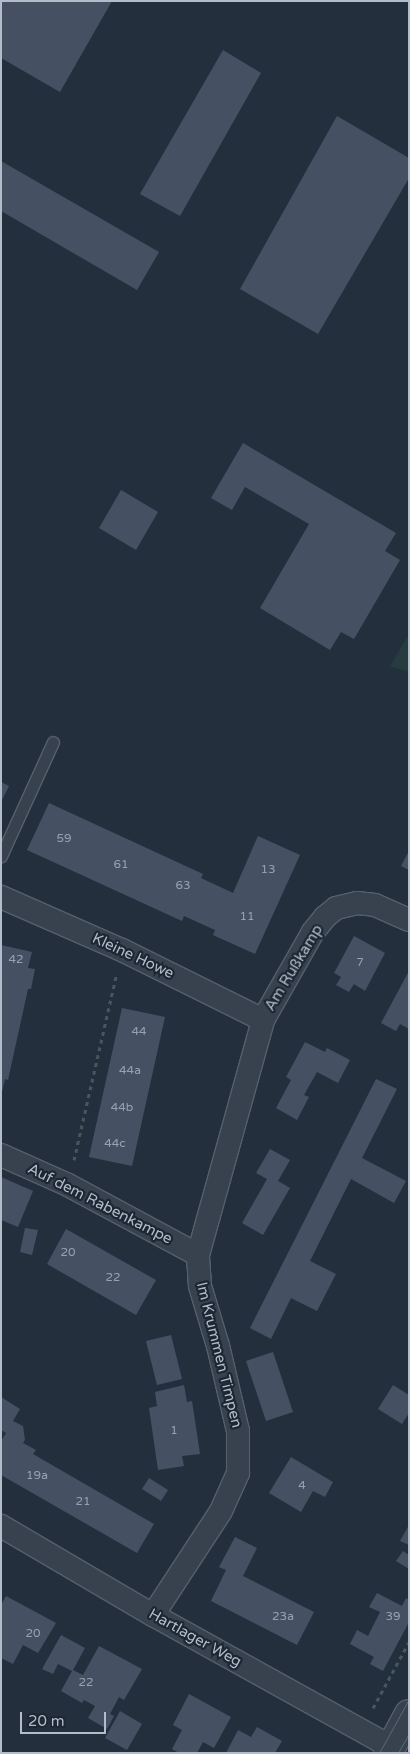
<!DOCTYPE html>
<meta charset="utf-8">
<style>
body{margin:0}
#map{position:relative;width:410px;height:1754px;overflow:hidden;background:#242f3e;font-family:"Varela Round",sans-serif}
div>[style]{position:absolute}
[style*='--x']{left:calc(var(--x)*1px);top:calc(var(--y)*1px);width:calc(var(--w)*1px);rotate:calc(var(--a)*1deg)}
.green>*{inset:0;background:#263c3f}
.building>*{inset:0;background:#455162}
.path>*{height:3px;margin-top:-1.5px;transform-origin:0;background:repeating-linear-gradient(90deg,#44595c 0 4px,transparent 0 8px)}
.roads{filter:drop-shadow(1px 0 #565f6c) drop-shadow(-1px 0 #565f6c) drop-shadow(0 1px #565f6c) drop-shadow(0 -1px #565f6c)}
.service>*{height:11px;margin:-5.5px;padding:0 5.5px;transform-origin:5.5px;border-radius:5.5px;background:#38414e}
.minor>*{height:22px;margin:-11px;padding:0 11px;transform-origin:11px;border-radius:11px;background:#38414e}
.tertiary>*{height:28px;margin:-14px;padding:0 14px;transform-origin:14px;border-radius:14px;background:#38414e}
.tram>*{height:1px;margin:-0.5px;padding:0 0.5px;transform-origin:0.5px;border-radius:0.5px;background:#5a6575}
span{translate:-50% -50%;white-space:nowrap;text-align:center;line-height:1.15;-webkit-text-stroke:4.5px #1d2633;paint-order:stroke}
.number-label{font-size:12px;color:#98a1af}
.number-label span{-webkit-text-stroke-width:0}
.street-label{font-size:15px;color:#b4bcc9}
.frame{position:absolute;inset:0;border:2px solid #b4bcc9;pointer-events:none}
.scale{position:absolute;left:20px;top:1712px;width:86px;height:22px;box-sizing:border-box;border:2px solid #b4bcc9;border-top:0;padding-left:6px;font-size:15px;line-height:18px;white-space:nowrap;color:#b4bcc9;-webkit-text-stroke:4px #1d2633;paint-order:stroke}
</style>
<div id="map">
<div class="green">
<i style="clip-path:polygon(409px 634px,409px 672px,390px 666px)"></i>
</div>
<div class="building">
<i style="clip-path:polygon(1px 1px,112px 1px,60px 92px,1px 58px)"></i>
<i style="clip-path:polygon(223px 50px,261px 73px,180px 216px,140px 194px)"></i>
<i style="clip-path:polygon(337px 116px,409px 158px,409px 178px,318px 334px,240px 289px)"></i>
<i style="clip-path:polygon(1px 161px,159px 252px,137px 290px,1px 211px)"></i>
<i style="clip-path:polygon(243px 443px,396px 533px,385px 551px,400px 560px,354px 639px,341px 632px,330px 650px,260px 608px,309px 524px,245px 487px,232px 510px,211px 498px)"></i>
<i style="clip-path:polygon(121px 490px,158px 512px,136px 550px,99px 528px)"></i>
<i style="clip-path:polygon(1px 782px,9px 786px,1px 802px)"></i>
<i style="clip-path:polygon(49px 803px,203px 874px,201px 878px,233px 893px,258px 836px,300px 855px,255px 954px,213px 935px,215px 930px,184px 916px,182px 921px,27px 850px)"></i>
<i style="clip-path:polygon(409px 851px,409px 870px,401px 866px)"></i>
<i style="clip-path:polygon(354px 936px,385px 953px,365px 991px,354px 984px,349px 992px,336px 985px,341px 977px,334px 973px)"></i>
<i style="clip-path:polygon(1px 945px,32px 952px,28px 968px,35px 969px,31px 989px,28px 989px,8px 1080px,5px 1079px,2px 1092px)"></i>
<i style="clip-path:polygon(409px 971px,409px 1029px,400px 1024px,396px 1031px,381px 1023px)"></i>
<i style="clip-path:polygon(122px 1008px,165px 1017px,132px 1166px,89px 1157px)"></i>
<i style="clip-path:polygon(305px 1042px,325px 1052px,327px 1048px,350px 1060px,338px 1083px,317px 1072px,304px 1095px,309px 1097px,297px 1120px,276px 1108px,291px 1080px,286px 1077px)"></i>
<i style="clip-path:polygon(376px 1079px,397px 1089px,362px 1158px,406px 1181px,394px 1203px,351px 1179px,310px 1261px,336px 1274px,317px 1311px,291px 1298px,271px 1339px,250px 1328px)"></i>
<i style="clip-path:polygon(270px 1149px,290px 1160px,278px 1181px,290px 1188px,263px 1235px,242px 1223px,267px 1179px,256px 1173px)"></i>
<i style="clip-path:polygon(1px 1177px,33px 1191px,18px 1227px,1px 1220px)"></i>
<i style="clip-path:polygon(25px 1228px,38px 1230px,32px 1255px,20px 1252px)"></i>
<i style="clip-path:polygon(66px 1229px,156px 1280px,136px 1315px,47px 1264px)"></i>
<i style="clip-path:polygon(171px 1335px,182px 1379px,157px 1385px,146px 1341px)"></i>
<i style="clip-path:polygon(273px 1352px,293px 1412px,266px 1421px,246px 1361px)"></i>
<i style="clip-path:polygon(184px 1385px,187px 1402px,192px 1401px,200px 1454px,182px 1456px,184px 1466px,158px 1470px,149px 1408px,157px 1406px,155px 1392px)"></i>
<i style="clip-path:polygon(393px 1385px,409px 1395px,409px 1413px,402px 1424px,378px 1409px)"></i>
<i style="clip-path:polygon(1px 1397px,20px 1409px,13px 1421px,23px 1426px,25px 1440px,23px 1443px,36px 1450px,33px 1454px,154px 1524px,137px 1553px,1px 1475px,1px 1441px,6px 1433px,1px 1430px)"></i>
<i style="clip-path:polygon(291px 1457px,333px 1482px,325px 1497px,313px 1491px,301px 1512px,269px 1493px)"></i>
<i style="clip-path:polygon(149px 1478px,168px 1490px,161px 1501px,142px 1489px)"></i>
<i style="clip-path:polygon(409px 1525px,409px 1545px,400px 1541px)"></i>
<i style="clip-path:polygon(235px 1537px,257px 1548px,243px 1576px,314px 1612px,297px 1645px,211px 1601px,226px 1570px,219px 1567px)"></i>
<i style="clip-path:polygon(403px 1551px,409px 1555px,409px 1569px,396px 1561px)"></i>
<i style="clip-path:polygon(377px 1593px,402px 1606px,406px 1598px,409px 1600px,409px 1622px,383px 1671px,370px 1664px,374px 1657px,350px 1644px,357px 1630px,368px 1636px,380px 1612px,369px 1607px)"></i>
<i style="clip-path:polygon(6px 1596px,56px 1623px,38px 1653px,23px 1645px,13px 1664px,1px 1658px,1px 1605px)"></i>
<i style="clip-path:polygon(61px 1635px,85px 1648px,73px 1670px,83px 1675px,99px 1646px,142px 1669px,124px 1700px,119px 1697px,110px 1714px,114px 1716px,107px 1729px,88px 1718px,95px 1706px,84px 1700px,82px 1703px,61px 1691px,72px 1671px,58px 1664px,53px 1674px,42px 1669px)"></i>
<i style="clip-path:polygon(189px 1694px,231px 1717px,214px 1748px,203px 1742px,197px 1753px,179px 1753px,172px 1749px,182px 1730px,173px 1725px)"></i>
<i style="clip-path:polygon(120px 1711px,142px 1724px,127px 1750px,105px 1738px)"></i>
<i style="clip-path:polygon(257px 1727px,282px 1741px,275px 1753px,226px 1753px,238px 1730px,251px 1737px)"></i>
</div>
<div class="path">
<i style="--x:74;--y:1160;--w:189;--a:-77.1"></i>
<i style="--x:373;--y:1708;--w:75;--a:-61.4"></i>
</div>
<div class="roads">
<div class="service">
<i style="--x:1;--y:856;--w:125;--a:-65.5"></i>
</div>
<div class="minor">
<i style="--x:1;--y:897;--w:132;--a:23.7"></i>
<i style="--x:122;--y:950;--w:157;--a:26.4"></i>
<i style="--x:1;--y:1155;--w:73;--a:24.1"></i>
<i style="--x:68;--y:1185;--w:148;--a:28.3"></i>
<i style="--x:1;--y:1526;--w:176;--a:30.4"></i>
<i style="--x:153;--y:1615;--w:272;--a:29"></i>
<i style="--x:153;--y:1615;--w:124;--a:-56.8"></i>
<i style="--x:221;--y:1511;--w:42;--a:-65.9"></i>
<i style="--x:238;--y:1473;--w:42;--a:-90"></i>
<i style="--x:238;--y:1431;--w:87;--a:-103.2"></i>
<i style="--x:218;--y:1346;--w:63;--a:-106.7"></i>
<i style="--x:200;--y:1286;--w:31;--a:-94"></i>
<i style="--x:198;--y:1255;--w:244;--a:-74.5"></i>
<i style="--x:263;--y:1020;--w:101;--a:-60.4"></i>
<i style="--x:313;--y:932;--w:19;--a:-51"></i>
<i style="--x:325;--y:917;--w:14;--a:-39"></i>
<i style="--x:336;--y:908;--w:22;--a:-13"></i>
<i style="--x:357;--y:903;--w:18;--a:6"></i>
<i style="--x:375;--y:905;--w:37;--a:24"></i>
</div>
<div class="tertiary">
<i style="--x:388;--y:1753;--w:44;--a:-61.7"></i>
</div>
</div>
<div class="tram">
<i style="--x:379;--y:1753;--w:62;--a:-60.9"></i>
<i style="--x:398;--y:1753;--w:23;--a:-61"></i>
</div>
<div class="number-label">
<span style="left:64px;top:839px">59</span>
<span style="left:121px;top:865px">61</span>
<span style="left:268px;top:870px">13</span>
<span style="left:183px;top:886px">63</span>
<span style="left:247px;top:917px">11</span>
<span style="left:16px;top:960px">42</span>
<span style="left:360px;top:963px">7</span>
<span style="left:139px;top:1032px">44</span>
<span style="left:130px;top:1071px">44a</span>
<span style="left:122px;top:1108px">44b</span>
<span style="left:115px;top:1144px">44c</span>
<span style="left:68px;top:1253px">20</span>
<span style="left:113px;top:1278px">22</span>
<span style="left:174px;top:1431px">1</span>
<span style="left:37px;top:1476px">19a</span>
<span style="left:302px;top:1486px">4</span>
<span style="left:83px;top:1502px">21</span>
<span style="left:283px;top:1617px">23a</span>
<span style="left:393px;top:1617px">39</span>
<span style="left:33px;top:1634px">20</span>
<span style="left:86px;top:1683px">22</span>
</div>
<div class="street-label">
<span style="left:133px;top:956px;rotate:25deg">Kleine Howe</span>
<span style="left:294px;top:968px;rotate:-59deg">Am Rußkamp</span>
<span style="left:100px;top:1204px;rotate:27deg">Auf dem Rabenkampe</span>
<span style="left:219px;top:1355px;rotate:76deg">Im Krummen Timpen</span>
<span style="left:195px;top:1638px;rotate:29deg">Hartlager Weg</span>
</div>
<div class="frame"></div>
<div class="scale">20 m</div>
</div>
